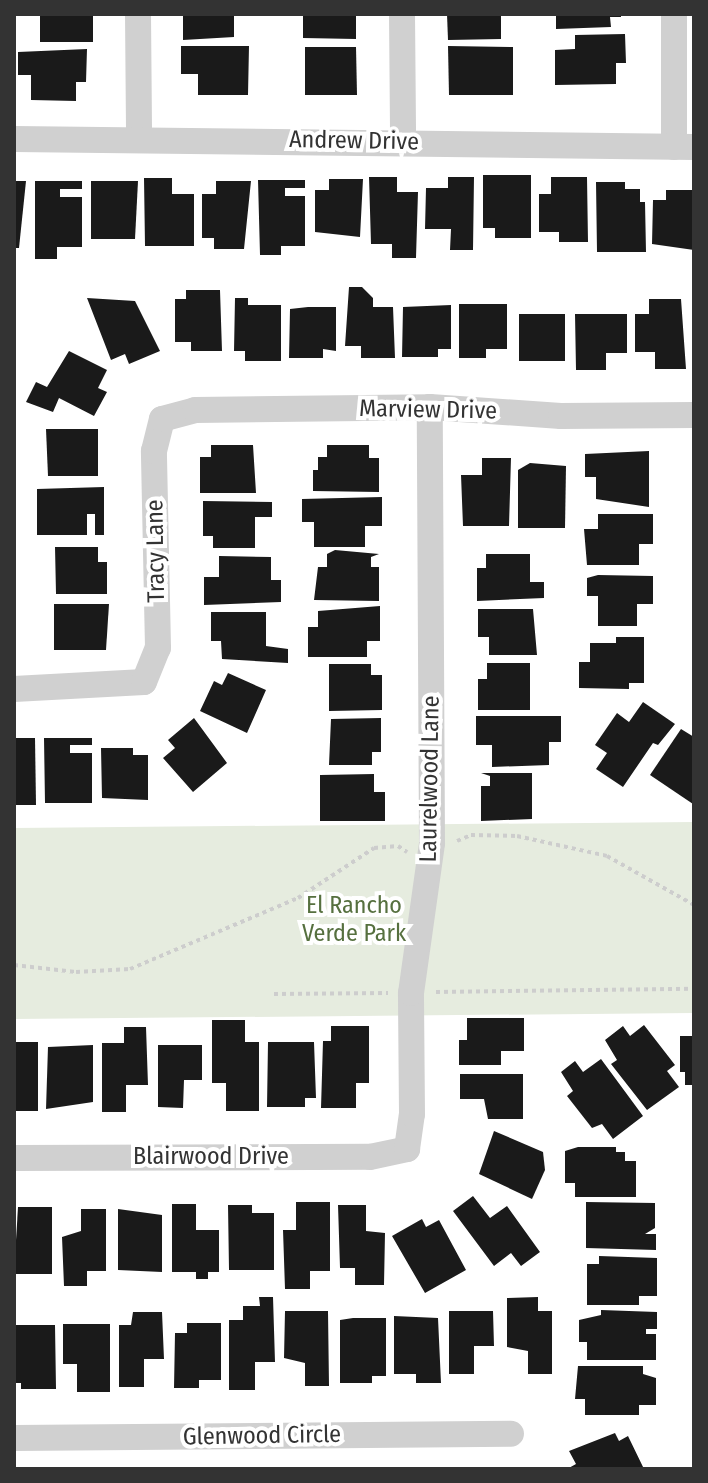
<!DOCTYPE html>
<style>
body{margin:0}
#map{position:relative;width:708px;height:1483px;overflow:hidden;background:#fff;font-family:"Fira Sans Condensed",sans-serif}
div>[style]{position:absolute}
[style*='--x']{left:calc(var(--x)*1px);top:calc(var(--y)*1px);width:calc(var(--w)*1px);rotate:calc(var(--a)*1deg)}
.green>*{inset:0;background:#e6ecdf}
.building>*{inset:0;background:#1a1a1a}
.path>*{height:4px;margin-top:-2px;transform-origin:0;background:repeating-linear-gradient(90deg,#cdcdcd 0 4px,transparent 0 8px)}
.minor>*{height:26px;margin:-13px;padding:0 13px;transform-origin:13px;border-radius:13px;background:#d0d0d0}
span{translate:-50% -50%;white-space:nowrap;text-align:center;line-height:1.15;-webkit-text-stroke:8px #fff;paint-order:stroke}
.street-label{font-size:24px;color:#333}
.park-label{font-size:24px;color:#56703f}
.frame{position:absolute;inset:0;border:16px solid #333;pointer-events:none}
</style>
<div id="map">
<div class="green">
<i style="clip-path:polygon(694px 822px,694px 1013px,14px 1019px,14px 828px)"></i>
</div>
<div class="building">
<i style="clip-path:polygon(40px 14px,93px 14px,93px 42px,40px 42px)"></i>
<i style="clip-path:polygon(183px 14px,234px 14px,234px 37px,183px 40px)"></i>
<i style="clip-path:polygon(303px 14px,356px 14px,356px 39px,303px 38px)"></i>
<i style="clip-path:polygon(447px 14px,501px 14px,501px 39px,448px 40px)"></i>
<i style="clip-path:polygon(556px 14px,621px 14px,621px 17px,610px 17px,611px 27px,556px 29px)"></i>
<i style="clip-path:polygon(625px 34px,626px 63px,616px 63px,616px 84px,555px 85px,555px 50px,575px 49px,575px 35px)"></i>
<i style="clip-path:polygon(181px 46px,249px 46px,248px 95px,198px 95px,198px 74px,181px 74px)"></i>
<i style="clip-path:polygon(448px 46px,513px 47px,513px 95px,449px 95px)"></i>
<i style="clip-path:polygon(305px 47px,356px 47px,357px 95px,305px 95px)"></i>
<i style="clip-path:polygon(87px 49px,86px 82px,76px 82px,76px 101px,31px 100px,31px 75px,18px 75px,18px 52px)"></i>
<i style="clip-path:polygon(483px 175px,531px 175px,531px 238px,495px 238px,495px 228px,483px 228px)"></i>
<i style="clip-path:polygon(369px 177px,397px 177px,397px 192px,418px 192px,416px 258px,392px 258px,392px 244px,371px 244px)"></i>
<i style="clip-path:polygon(448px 177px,474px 177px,473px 250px,450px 250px,451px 229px,425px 229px,426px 188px,448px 188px)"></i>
<i style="clip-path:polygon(551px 177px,587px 177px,588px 242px,559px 242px,559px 232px,539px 232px,539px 194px,551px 194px)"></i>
<i style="clip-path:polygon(144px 178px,172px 178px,172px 194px,194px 194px,194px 246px,145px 246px)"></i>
<i style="clip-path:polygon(329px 179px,363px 179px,360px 237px,315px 232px,315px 190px,329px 190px)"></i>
<i style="clip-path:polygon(258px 180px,305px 180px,305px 188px,285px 188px,285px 196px,305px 196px,305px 246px,281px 246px,281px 255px,260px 255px)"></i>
<i style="clip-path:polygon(14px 181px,26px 181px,19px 248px,14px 248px)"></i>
<i style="clip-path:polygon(35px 181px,82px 181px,82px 189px,60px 189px,60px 197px,82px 197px,82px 247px,57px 247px,57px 259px,35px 259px)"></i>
<i style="clip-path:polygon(91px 181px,138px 181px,135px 239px,91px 239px)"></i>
<i style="clip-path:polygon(216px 181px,251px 181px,244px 249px,214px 249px,214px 238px,202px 238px,202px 194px,216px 194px)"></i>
<i style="clip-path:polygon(596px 182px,625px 182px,625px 189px,640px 189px,640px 202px,645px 202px,646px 252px,597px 252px)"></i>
<i style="clip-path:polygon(666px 190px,694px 190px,694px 250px,652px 244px,653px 200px,666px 200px)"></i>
<i style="clip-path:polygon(349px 287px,362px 287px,373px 298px,373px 307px,393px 307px,395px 358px,361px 358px,361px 346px,345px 346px)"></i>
<i style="clip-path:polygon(186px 290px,220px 290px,222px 351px,191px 351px,191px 342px,175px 342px,175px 299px,186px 299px)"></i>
<i style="clip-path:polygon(87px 298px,135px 301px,160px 351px,129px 364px,125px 354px,111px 360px)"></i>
<i style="clip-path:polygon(235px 298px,248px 298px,248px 305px,281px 305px,281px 361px,245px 361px,245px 351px,234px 351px)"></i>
<i style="clip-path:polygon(649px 299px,681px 299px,686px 369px,655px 369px,655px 352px,635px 352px,635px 314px,649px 314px)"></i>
<i style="clip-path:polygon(459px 304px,507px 304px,507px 349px,486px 349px,486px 358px,459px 358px)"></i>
<i style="clip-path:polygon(451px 305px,451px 349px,438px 349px,438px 357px,402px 357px,403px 307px)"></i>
<i style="clip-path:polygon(308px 307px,336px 307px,336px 351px,323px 349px,323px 358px,289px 358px,290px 309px)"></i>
<i style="clip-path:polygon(519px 314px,565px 314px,565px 361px,519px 361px)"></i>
<i style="clip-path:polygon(575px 314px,627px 314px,627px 353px,606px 353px,606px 370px,576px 370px)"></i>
<i style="clip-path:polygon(69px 351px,107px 370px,98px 388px,107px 392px,94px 416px,59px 398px,53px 412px,26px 402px,36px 382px,47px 387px)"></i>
<i style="clip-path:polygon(46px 429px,98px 429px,98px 476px,48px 476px)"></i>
<i style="clip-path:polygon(211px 445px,253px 445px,256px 493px,200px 493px,200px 457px,211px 457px)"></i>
<i style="clip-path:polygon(327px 445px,369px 445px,369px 458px,379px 458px,379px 492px,313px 491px,313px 470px,318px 470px,318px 457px,327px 457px)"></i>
<i style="clip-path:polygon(649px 451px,649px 507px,596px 499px,596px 477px,585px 477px,585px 454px)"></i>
<i style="clip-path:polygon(482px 458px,511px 458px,509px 526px,463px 526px,461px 475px,482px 475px)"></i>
<i style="clip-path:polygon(530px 463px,566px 466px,565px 528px,518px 528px,518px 470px)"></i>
<i style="clip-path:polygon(104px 487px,104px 535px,95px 535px,95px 514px,87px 514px,87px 535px,37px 535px,37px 489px)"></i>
<i style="clip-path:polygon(382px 497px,382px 526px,365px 526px,365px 547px,314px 547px,314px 522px,302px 522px,302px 499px)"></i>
<i style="clip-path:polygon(203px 501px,272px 502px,272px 517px,255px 517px,255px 548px,213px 548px,213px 536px,203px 536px)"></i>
<i style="clip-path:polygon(598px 514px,653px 514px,653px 544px,639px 544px,639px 565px,587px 565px,584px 529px,598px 529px)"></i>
<i style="clip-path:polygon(55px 547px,98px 547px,98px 562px,107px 562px,107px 594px,56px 594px)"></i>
<i style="clip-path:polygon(335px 550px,379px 554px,371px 557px,371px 567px,379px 567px,379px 601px,314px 600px,318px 567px,327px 567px,327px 554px)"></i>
<i style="clip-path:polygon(486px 554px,530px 554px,530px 582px,544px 582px,544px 598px,477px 601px,477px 568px,486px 568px)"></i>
<i style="clip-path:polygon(219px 556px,271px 557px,271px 580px,281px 580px,281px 602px,204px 605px,204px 577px,219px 577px)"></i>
<i style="clip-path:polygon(598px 575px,653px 576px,653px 604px,637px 604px,637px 626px,598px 626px,598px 596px,587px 596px,587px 578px)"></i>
<i style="clip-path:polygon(54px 604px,109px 604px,106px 650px,54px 650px)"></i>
<i style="clip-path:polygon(380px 606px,380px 641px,367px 641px,367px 657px,308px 657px,308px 627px,318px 627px,318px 611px)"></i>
<i style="clip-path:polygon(478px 609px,533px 609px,537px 655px,489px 655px,489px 637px,478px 637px)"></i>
<i style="clip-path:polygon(211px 612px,266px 612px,266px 646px,288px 649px,288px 663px,222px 659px,221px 641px,211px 641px)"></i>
<i style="clip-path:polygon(616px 637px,644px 637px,644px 683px,629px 683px,629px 689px,579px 688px,579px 662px,590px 662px,590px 643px,616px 643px)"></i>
<i style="clip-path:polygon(487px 663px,530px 663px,530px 710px,478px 710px,478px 679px,487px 679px)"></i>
<i style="clip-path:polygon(329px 664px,371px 664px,371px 675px,382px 675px,382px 710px,329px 711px)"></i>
<i style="clip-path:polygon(228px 673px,266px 690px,247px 733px,200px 711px,214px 681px,222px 685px)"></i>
<i style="clip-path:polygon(643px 702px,675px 724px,658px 745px,653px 743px,623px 787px,596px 769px,607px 753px,595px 745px,617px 713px,629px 722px)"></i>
<i style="clip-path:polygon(476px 716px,561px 716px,561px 742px,549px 742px,549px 765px,492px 767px,492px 745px,476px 745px)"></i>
<i style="clip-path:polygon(194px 718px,227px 763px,193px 792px,163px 758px,175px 748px,168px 740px)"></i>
<i style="clip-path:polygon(381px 718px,381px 752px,372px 752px,372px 765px,329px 765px,331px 719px)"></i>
<i style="clip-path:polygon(681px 729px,694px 737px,693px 804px,650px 775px)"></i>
<i style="clip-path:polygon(14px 738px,35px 738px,36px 805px,14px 805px)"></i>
<i style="clip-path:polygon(44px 738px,92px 738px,92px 745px,70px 745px,70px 753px,92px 753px,92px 803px,45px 803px)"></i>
<i style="clip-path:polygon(101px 748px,133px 748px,133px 755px,148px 755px,148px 800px,102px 798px)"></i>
<i style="clip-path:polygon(481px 773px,532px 773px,532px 819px,481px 821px,481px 786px,490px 786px,490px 776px)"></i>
<i style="clip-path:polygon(374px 774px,374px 792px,385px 792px,385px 821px,320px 821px,320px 775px)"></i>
<i style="clip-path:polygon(467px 1018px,524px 1018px,524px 1051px,501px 1051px,501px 1065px,459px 1065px,459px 1040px,467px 1040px)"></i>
<i style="clip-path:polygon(212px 1020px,245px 1020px,245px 1042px,259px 1042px,259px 1111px,226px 1111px,226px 1083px,212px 1083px)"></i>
<i style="clip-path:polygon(644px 1025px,675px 1065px,667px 1071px,679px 1087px,647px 1110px,611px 1064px,617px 1060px,605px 1040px,623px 1026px,630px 1036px)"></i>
<i style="clip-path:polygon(331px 1026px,369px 1026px,369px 1083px,356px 1083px,356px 1108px,321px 1108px,323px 1041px,331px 1041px)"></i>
<i style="clip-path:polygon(124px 1027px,146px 1027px,148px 1085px,126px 1085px,126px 1112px,102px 1112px,102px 1043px,124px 1043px)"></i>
<i style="clip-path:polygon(680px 1036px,694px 1036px,694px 1085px,685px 1085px,685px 1072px,680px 1072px)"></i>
<i style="clip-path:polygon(14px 1042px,38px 1042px,38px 1111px,14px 1111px)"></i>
<i style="clip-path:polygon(268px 1042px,314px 1042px,316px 1098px,305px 1098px,305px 1107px,267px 1107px)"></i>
<i style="clip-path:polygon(93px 1045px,93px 1102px,46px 1109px,48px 1047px)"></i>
<i style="clip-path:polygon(158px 1045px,202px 1045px,202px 1080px,184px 1080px,183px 1108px,158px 1107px)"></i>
<i style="clip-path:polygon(601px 1059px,643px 1116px,613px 1139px,602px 1124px,592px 1128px,567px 1096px,573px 1091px,561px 1072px,575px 1061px,583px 1072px)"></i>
<i style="clip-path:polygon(460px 1074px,523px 1074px,523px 1119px,488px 1119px,484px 1099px,460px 1099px)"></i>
<i style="clip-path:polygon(494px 1131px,543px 1152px,545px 1170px,532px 1199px,479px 1174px)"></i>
<i style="clip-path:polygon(578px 1147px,616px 1147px,616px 1152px,625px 1152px,625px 1161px,636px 1161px,636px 1197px,575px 1197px,575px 1183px,565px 1183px,565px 1151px)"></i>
<i style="clip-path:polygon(473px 1196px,490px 1218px,507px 1206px,540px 1252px,521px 1266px,511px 1253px,494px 1266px,453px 1211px)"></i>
<i style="clip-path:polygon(296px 1202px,330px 1202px,330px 1271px,310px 1271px,310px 1289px,285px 1289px,283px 1230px,296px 1230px)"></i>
<i style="clip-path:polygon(586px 1202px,655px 1203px,655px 1228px,645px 1234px,656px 1234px,656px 1250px,586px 1248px)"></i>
<i style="clip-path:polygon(172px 1204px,196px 1204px,196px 1230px,219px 1230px,219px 1272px,208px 1272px,208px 1279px,196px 1279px,196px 1272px,172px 1272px)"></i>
<i style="clip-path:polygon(228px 1205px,252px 1205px,252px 1213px,274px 1213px,274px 1270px,229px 1270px)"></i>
<i style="clip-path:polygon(338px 1205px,366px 1205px,366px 1231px,385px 1233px,384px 1285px,355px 1285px,355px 1268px,340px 1268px)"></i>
<i style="clip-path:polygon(18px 1207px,52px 1207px,52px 1274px,14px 1274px)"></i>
<i style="clip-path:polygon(81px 1209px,106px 1209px,106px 1271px,87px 1271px,87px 1286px,64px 1286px,62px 1237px,81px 1231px)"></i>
<i style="clip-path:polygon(118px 1209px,162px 1215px,162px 1272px,118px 1270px)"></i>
<i style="clip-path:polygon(422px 1219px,426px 1227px,439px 1220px,466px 1270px,425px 1293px,392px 1236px)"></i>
<i style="clip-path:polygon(599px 1256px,657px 1258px,657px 1296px,639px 1296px,639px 1305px,587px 1305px,587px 1264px,599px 1264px)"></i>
<i style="clip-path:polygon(259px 1297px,273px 1297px,275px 1362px,255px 1362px,255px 1390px,229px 1390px,229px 1320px,243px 1320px,243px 1306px,260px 1306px)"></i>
<i style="clip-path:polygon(538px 1297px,538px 1311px,552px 1311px,552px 1374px,528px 1374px,528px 1351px,507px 1347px,507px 1298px)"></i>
<i style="clip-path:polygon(601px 1310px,657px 1312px,657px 1329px,646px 1329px,646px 1334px,656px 1334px,656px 1360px,587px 1360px,587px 1342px,579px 1342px,579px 1320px,601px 1315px)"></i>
<i style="clip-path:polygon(285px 1311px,328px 1311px,329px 1386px,305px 1386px,305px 1363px,284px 1358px)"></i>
<i style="clip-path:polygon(449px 1311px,493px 1311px,494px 1346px,474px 1346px,474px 1374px,449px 1374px)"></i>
<i style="clip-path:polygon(133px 1312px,162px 1312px,164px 1359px,144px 1359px,144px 1387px,119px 1387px,119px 1325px,131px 1325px)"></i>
<i style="clip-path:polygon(394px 1316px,438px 1318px,441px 1383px,416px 1383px,416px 1374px,394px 1374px)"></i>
<i style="clip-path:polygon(353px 1318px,386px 1318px,386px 1376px,372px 1376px,372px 1383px,340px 1383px,340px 1320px)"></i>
<i style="clip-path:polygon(187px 1323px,221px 1323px,221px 1380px,199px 1380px,199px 1388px,174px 1388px,175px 1333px,187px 1333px)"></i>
<i style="clip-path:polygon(63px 1324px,110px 1324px,110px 1392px,77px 1392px,77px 1364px,63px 1364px)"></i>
<i style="clip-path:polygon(14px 1325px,55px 1325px,56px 1389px,21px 1389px,21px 1383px,14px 1383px)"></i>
<i style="clip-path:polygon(578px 1366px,643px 1366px,643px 1374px,656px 1378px,656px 1405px,639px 1405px,639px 1415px,585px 1415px,585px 1399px,575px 1399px)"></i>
<i style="clip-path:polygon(615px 1433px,619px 1441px,628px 1436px,644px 1469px,567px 1469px,576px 1464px,569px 1451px)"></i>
</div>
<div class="path">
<i style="--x:457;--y:841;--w:15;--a:-23"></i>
<i style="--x:471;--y:835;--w:46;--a:1.2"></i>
<i style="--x:517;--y:836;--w:92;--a:12.5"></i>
<i style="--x:607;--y:856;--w:100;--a:29.4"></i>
<i style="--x:14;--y:965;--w:62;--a:6.4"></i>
<i style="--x:76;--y:972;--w:54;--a:-3.2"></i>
<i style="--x:130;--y:969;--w:182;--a:-22.9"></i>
<i style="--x:298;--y:898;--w:91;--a:-33.3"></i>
<i style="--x:374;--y:848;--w:24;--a:-5"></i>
<i style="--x:398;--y:846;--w:11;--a:34"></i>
<i style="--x:436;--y:992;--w:258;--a:-0.7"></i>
<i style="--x:274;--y:994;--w:114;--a:-0.5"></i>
</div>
<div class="minor">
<i style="--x:138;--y:14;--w:125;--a:89.5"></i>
<i style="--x:402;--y:14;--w:127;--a:89.5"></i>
<i style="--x:674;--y:14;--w:133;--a:90"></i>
<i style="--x:14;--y:139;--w:680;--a:0.67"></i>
<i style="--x:14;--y:689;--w:130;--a:-3.1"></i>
<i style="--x:144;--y:682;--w:37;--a:-68"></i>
<i style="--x:158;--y:648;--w:197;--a:-91.2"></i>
<i style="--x:154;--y:451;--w:33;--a:-76"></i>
<i style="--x:162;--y:419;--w:34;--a:-15"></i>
<i style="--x:195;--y:410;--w:235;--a:-0.7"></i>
<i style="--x:430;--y:407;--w:131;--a:3.9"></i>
<i style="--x:561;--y:416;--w:133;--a:-0.4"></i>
<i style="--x:14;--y:1158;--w:356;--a:-0.2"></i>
<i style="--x:370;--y:1157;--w:38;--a:-12"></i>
<i style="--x:407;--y:1149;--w:35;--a:-82"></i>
<i style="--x:412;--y:1114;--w:121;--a:-90.5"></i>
<i style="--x:411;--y:993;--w:151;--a:-82"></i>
<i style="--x:432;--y:843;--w:436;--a:-90.3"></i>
<i style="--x:14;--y:1438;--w:497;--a:-0.5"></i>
</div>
<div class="street-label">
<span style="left:354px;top:141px;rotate:1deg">Andrew Drive</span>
<span style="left:428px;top:410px;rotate:1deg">Marview Drive</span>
<span style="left:156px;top:551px;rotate:-91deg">Tracy Lane</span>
<span style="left:430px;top:779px;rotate:-89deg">Laurelwood Lane</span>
<span style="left:211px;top:1157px">Blairwood Drive</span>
<span style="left:262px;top:1436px;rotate:-1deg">Glenwood Circle</span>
</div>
<div class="park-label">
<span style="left:354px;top:920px">El Rancho<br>Verde Park</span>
</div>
<div class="frame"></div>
</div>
